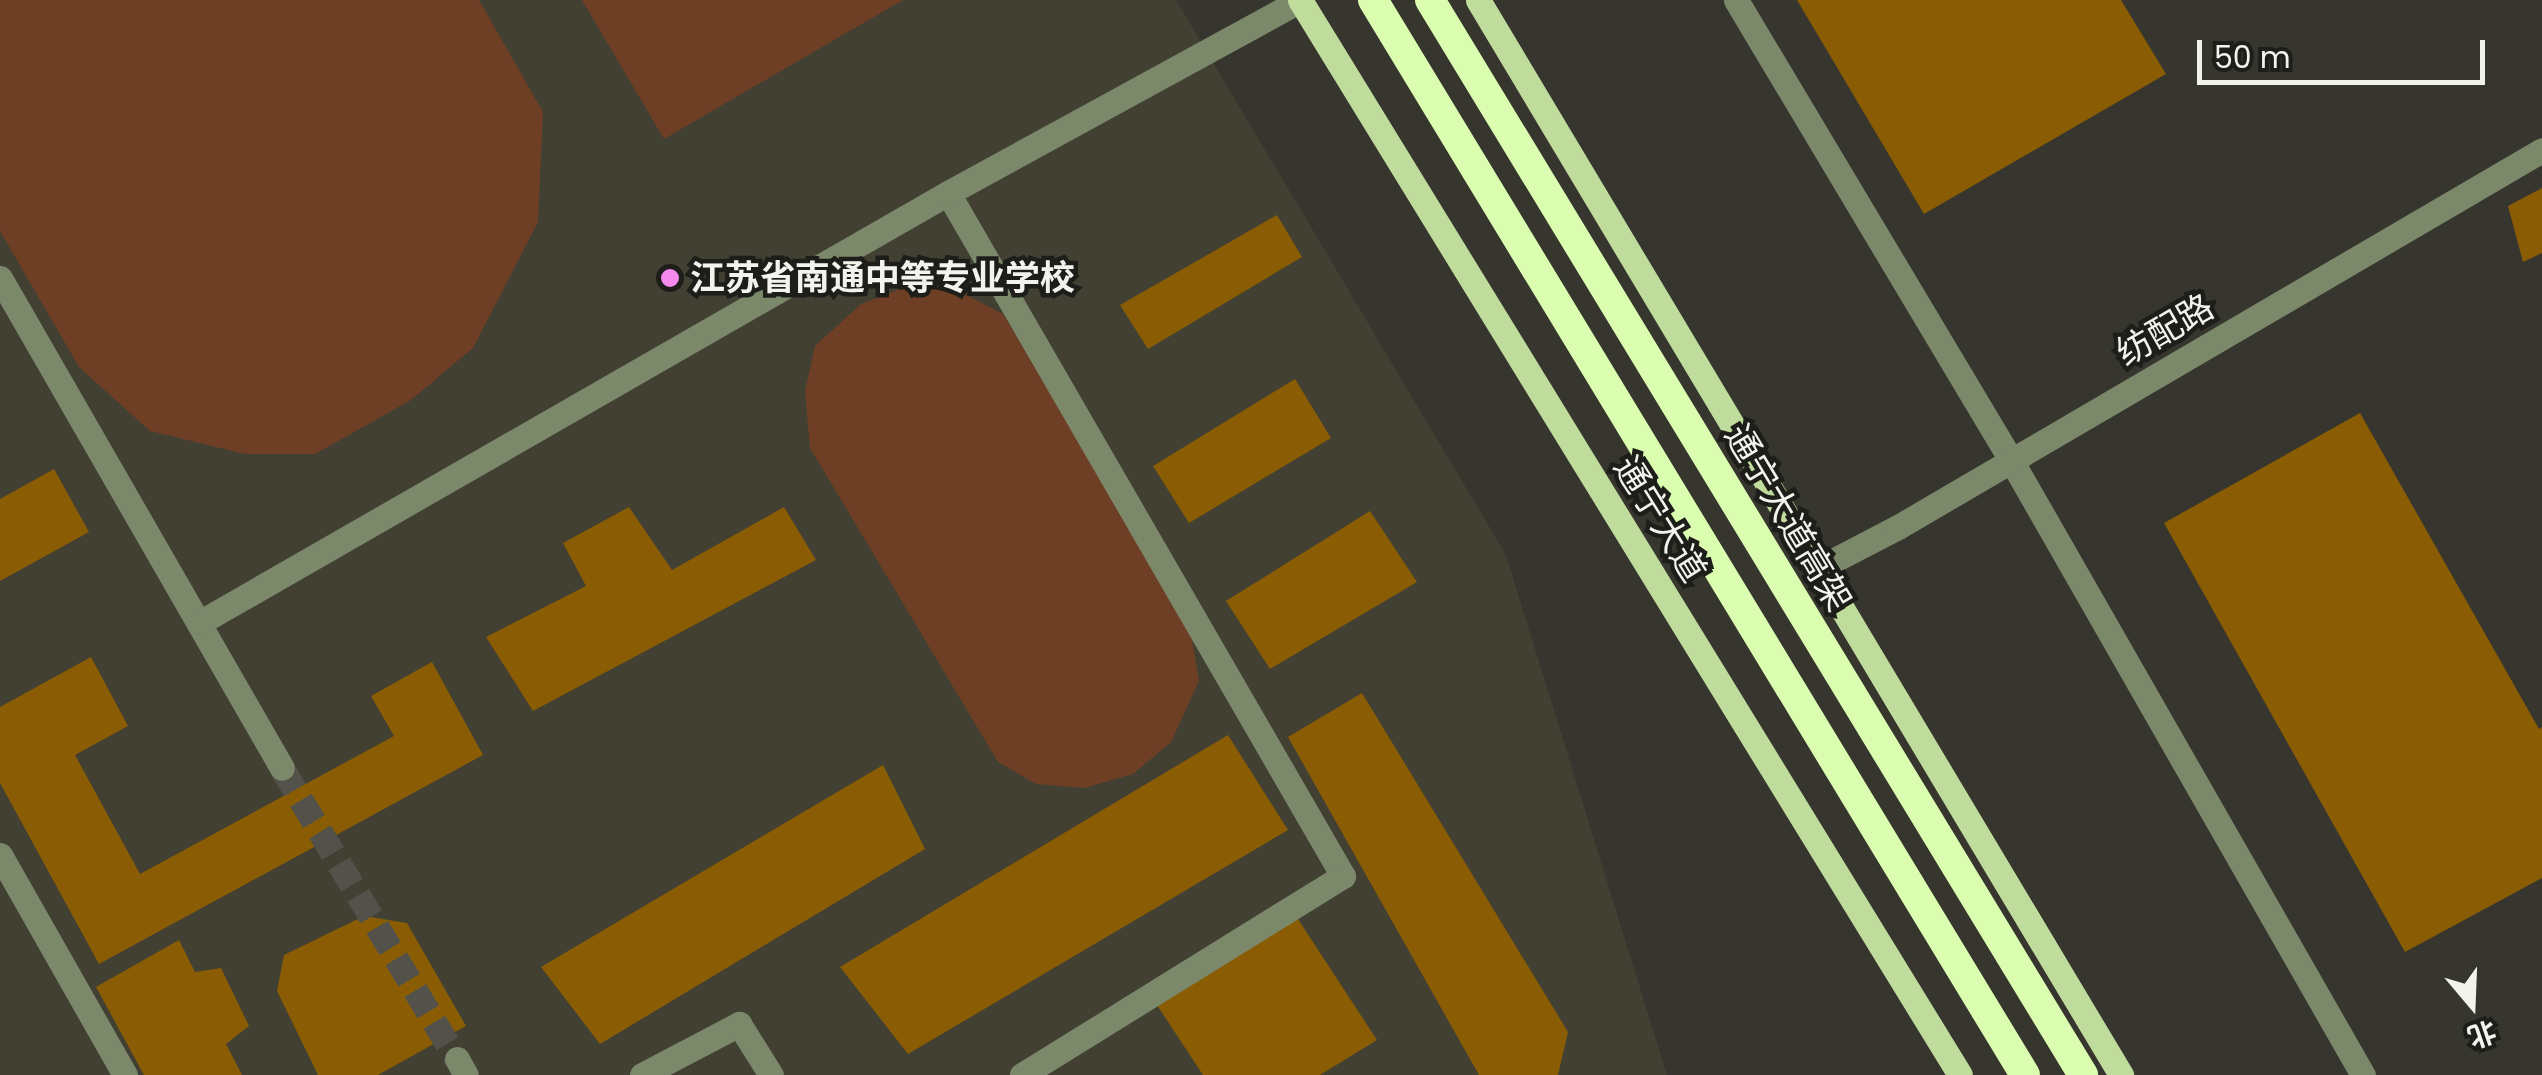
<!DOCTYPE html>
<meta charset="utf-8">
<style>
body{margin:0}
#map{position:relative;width:2542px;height:1075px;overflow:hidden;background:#36352e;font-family:Poppins,"Noto Sans SC",sans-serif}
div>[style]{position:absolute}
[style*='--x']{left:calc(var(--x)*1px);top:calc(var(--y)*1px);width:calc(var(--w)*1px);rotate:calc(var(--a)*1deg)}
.built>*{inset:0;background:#414033}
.green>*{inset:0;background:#6e3f25}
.building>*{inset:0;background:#8a5c04}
.minor-tunnel>*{height:25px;margin-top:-12.5px;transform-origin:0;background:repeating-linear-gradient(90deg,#52524b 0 25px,transparent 0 37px)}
.minor>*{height:25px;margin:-12.5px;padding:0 12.5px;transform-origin:12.5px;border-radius:12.5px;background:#7b886a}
.major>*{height:25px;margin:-12.5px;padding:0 12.5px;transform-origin:12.5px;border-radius:12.5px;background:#c0dc9c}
.highway>*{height:30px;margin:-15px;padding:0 15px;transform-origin:15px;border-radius:15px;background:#dbfdaf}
.dots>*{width:28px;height:28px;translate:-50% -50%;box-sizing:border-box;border:5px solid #1d1d19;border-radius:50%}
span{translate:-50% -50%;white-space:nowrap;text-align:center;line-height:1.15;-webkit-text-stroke:9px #1d1d19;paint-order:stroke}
.poi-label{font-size:35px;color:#f3f3ee;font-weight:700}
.left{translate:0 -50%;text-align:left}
.street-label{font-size:35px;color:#f3f3ee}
.north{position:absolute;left:2422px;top:955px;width:100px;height:100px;-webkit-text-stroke:8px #1d1d19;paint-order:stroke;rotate:161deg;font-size:28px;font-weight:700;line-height:40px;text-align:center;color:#f3f3ee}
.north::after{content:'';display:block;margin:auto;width:35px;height:45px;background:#f3f3ee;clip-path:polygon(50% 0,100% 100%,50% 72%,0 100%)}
.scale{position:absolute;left:2197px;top:40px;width:288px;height:45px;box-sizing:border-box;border:5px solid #f3f3ee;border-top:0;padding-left:12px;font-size:30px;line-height:35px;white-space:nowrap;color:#f3f3ee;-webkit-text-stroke:8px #1d1d19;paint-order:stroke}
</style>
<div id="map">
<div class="built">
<i style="clip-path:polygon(0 0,1176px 0,1506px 555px,1667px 1075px,0 1075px)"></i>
</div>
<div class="green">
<i style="clip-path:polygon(0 0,479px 0,543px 112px,538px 222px,473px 348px,411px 400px,315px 454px,245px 454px,150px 431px,79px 367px,0 231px)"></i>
<i style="clip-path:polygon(582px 0,903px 0,664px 139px)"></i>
<i style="clip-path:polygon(911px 285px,962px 293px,1003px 314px,1190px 628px,1199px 681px,1171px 742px,1133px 774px,1084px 788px,1036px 784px,998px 762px,810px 448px,805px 391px,815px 346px,861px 304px)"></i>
</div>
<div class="building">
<i style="clip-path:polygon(1797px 0,2121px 0,2166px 74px,1924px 214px)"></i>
<i style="clip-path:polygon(2542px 188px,2542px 253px,2523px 262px,2508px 206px)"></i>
<i style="clip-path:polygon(1277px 215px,1302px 257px,1148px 349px,1120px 305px)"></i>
<i style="clip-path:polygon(1295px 379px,1331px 438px,1189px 523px,1153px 466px)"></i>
<i style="clip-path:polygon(2360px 413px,2539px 729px,2542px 727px,2542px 878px,2405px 952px,2164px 523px)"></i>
<i style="clip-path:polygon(54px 469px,89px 532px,0 581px,0 499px)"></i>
<i style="clip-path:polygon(629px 507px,672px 570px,784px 507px,816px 560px,533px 711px,486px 637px,586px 586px,563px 543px)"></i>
<i style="clip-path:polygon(1370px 511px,1417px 582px,1270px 669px,1226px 601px)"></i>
<i style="clip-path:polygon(91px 657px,128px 726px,75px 755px,140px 874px,394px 736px,371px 696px,432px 662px,483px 755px,99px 964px,0 783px,0 707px)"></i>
<i style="clip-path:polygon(1362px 693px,1568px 1032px,1558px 1075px,1479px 1075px,1288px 737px)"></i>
<i style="clip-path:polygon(1228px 735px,1288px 830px,908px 1054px,840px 967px)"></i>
<i style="clip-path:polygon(883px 765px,925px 849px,600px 1044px,541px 967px)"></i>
<i style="clip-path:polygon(1294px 913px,1377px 1040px,1320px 1075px,1203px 1075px,1153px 999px)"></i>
<i style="clip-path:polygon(364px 916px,407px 923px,466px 1026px,378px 1075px,318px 1075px,277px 991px,284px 955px)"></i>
<i style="clip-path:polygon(179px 940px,195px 972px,221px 968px,249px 1026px,226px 1044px,242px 1075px,144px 1075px,96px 987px)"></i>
</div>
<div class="minor-tunnel">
<i style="--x:282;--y:768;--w:340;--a:59"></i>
</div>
<div class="minor">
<i style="--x:1736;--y:0;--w:536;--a:59.13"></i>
<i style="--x:2011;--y:460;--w:709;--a:60.22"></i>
<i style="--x:948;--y:193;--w:789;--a:59.96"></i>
<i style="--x:1343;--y:876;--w:378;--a:148.2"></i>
<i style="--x:0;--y:278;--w:565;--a:60.08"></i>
<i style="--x:1821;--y:567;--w:87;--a:-27.5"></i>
<i style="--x:1898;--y:527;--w:746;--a:-30.34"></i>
<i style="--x:199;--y:623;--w:864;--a:-29.86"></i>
<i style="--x:948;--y:193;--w:401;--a:-28.7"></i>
<i style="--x:0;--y:855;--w:253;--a:60.4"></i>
<i style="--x:457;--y:1059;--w:18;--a:61"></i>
<i style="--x:642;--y:1075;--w:110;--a:-27.7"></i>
<i style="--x:739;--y:1024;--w:60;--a:57.9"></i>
</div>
<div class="major">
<i style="--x:1300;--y:0;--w:1261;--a:58.45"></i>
<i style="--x:1478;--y:0;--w:1253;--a:59.11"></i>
</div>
<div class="highway">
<i style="--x:1373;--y:0;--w:1257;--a:58.76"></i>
<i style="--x:1430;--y:0;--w:1258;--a:58.72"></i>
</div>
<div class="dots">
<i style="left:670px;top:278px;background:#f589ee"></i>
</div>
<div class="poi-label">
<span class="left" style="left:690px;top:278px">江苏省南通中等专业学校</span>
</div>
<div class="street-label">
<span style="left:2165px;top:330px;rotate:-30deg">纺配路</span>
<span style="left:1788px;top:518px;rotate:59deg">通宁大道高架</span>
<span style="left:1660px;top:519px;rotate:58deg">通宁大道</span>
</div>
<div class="north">北</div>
<div class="scale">50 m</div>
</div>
